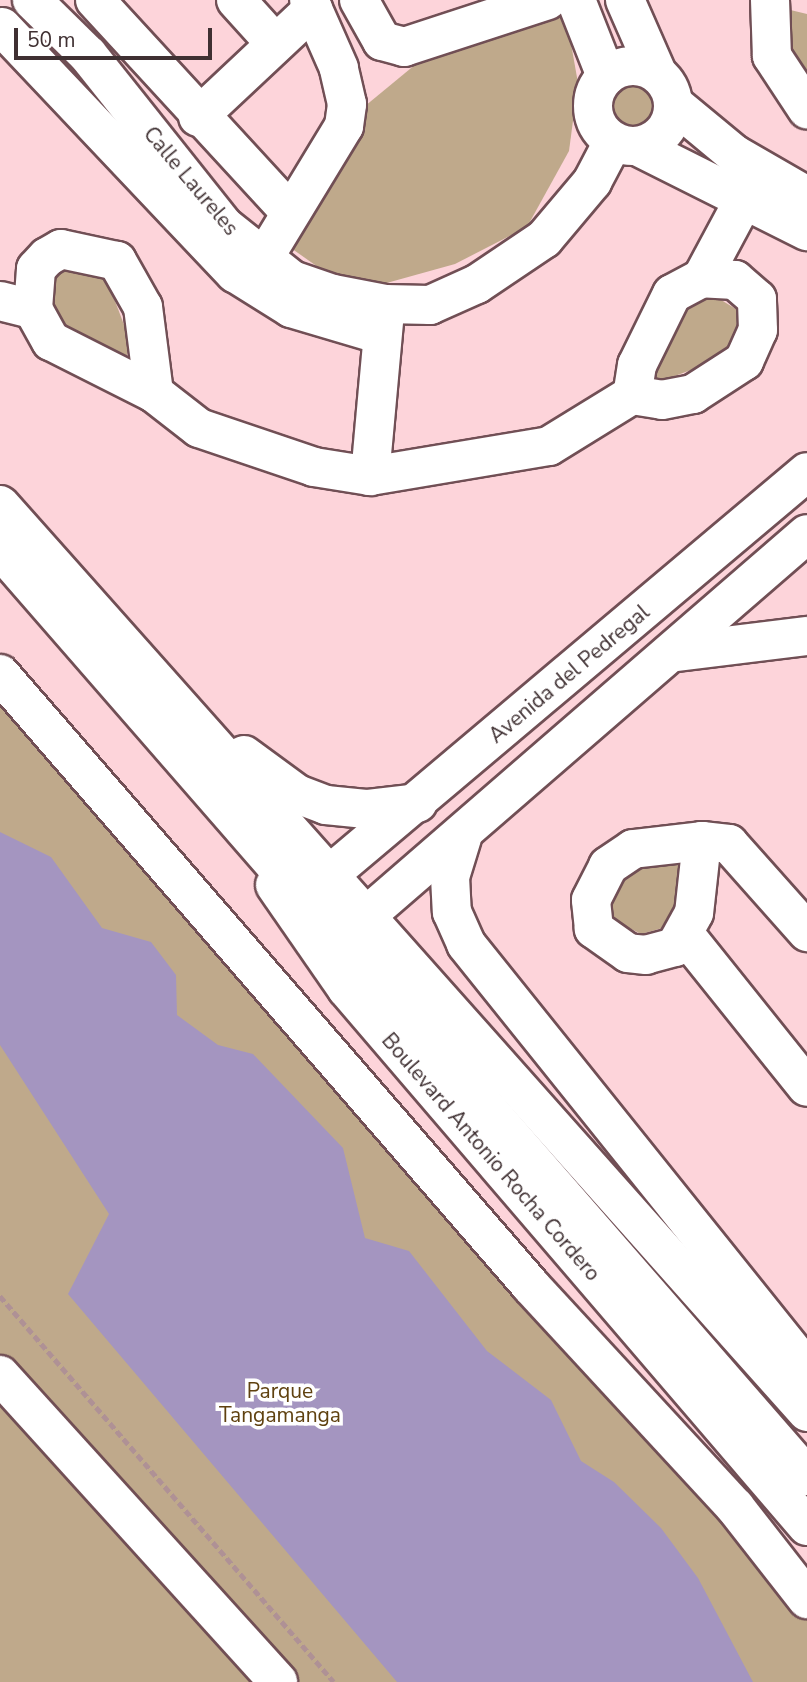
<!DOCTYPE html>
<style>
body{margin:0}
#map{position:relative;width:807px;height:1682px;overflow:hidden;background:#fdd4da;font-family:"Nunito Sans",sans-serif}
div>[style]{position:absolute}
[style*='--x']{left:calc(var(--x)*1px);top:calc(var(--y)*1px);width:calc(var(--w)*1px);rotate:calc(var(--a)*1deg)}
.green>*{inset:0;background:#bfa98b}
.round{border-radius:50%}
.water>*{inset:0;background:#a495c0}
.path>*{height:4.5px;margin-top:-2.25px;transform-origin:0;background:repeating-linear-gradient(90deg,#af9195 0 7px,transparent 0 10.5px)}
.roads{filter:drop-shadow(2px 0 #714f55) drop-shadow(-2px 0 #714f55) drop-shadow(0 2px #714f55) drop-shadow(0 -2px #714f55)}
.minor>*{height:38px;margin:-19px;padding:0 19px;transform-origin:19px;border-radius:19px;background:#fff}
.minor>.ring{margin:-19px;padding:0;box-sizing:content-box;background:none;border:38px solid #fff;border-radius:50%}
.major>*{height:38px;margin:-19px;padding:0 19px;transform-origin:19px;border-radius:19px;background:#fff}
.highway>*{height:38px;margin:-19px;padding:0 19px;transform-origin:19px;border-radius:19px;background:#fff}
span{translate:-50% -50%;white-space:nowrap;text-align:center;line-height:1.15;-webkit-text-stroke:7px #fff;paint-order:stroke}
.street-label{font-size:21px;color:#3f3032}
.park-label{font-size:21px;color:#5f410f}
.scale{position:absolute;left:14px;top:28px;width:198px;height:32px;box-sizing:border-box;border:4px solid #3f3032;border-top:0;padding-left:9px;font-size:21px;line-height:24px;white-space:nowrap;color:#3f3032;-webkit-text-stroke:5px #fff;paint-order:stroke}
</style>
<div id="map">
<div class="green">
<i style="clip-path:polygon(778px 7px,807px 14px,807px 93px,790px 58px)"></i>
<i style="clip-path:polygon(565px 10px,578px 83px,569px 151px,527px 227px,455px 264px,383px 284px,325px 272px,281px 241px,359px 111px,416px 64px)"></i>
<i class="round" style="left:614px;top:86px;width:40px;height:40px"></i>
<i style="clip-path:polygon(72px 265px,104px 272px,126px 330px,128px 369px,64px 329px,51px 309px,50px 276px)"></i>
<i style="clip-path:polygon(701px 298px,718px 298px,739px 311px,746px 339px,717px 360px,654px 384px,654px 361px,676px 311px)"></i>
<i style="clip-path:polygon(0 657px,807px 1578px,807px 1682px,0 1682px)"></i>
<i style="clip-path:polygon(688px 849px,677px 924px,641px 934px,612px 919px,610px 890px,619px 875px)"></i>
</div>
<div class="water">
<i style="clip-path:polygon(0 832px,51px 857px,102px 928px,151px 942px,176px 975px,177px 1015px,218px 1045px,253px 1054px,343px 1148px,365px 1238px,409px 1251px,487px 1351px,551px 1400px,581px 1461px,614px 1482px,661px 1528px,698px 1578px,753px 1682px,397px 1682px,68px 1294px,109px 1214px,0 1045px)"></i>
</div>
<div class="path">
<i style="--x:0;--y:1296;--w:510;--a:49.13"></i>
</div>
<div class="roads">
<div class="minor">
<i style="--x:32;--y:0;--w:78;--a:44.5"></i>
<i style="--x:88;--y:55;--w:217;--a:51.5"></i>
<i style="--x:223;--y:225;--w:88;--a:38.6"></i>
<i style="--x:292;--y:280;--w:43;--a:18.9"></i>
<i style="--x:333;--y:294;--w:53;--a:10.9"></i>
<i style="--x:385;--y:304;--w:45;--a:1.3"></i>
<i style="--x:430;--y:305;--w:51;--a:-24.1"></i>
<i style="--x:477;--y:284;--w:81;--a:-33.9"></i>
<i style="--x:544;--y:239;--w:75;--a:-49.9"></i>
<i style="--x:592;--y:182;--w:45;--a:-62.3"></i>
<i style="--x:95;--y:0;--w:288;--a:47.4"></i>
<i style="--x:236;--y:0;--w:57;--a:47.9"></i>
<i style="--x:359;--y:0;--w:47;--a:60.7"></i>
<i style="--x:382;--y:41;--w:23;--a:15"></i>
<i style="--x:404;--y:47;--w:151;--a:-18.1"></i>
<i style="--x:576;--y:0;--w:82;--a:68.5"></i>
<i style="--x:625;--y:0;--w:80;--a:66.3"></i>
<i style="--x:770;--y:0;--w:56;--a:88"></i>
<i style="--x:772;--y:56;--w:64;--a:56.6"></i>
<i style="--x:2;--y:27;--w:339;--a:46.6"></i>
<i style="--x:235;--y:273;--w:66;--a:32"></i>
<i style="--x:291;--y:308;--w:95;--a:16.5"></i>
<i class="ring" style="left:593px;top:66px;width:42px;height:42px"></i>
<i style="--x:675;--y:105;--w:77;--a:39.7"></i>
<i style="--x:734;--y:154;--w:84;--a:29.9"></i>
<i style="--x:198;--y:117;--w:158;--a:-43.2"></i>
<i style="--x:639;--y:147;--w:188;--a:26.6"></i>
<i style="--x:239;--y:271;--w:25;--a:-23"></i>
<i style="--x:262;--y:261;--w:158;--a:-58.7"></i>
<i style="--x:344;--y:126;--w:22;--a:-82"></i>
<i style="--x:347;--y:104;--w:37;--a:-103"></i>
<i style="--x:339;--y:68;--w:74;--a:-113.8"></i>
<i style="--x:702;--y:278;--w:93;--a:-61.8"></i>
<i style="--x:0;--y:301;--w:34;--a:14"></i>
<i style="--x:154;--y:393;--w:87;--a:-97.3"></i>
<i style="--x:143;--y:307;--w:53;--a:-119.5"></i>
<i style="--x:117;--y:261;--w:57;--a:-167.9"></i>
<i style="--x:61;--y:249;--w:16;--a:150"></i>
<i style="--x:47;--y:257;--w:16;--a:133"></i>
<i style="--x:36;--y:269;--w:40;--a:94.3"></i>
<i style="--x:33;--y:309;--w:37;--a:61"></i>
<i style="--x:51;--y:341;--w:115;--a:26.8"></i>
<i style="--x:154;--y:393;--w:57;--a:37.9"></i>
<i style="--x:199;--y:428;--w:121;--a:18.7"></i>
<i style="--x:314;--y:467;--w:57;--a:9.1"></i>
<i style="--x:370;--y:476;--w:181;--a:-9.5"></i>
<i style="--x:549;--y:446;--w:97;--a:-31.6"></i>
<i style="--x:632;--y:395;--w:30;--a:9"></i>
<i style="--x:662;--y:400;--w:32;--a:-11"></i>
<i style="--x:693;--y:394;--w:61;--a:-32.9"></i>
<i style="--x:744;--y:361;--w:34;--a:-66"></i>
<i style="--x:758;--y:330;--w:31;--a:-92"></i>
<i style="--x:757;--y:299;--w:29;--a:-139"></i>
<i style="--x:735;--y:280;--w:33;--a:-177"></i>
<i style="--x:702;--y:278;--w:34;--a:152"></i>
<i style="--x:672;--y:294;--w:79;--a:116.2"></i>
<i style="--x:637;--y:365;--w:30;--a:99"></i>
<i style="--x:370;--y:476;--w:167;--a:-84.8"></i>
<i style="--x:676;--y:652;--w:132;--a:-7"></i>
<i style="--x:0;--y:674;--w:810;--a:49.05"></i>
<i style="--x:531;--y:1286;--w:301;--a:47.3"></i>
<i style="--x:735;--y:1507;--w:117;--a:52"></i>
<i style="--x:702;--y:841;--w:72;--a:96.3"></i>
<i style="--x:694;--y:913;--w:39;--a:119"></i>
<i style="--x:675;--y:947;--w:30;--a:165"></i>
<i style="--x:646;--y:955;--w:18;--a:-174"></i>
<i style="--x:628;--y:953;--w:42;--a:-144.8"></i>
<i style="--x:594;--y:929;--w:29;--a:-96"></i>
<i style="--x:591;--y:900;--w:38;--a:-63"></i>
<i style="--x:608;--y:866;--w:30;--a:-34"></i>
<i style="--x:633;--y:849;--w:69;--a:-6.6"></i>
<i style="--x:702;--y:841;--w:27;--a:6"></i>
<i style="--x:729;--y:844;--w:118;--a:48.4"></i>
<i style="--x:329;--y:875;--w:625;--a:-40.13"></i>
<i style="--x:366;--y:916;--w:583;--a:-40.9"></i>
<i style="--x:686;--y:936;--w:193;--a:51.3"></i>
<i style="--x:0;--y:1375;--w:414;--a:47.8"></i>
</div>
<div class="major">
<i style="--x:462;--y:838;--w:41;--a:107.1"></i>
<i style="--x:450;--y:877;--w:35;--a:87"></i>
<i style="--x:452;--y:912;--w:35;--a:66"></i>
<i style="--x:466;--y:944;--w:545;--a:51.26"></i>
<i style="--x:275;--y:885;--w:126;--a:55.3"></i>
<i style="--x:347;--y:989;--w:707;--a:49.42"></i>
</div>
<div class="highway">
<i style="--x:0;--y:505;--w:1214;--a:48.34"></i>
<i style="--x:0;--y:549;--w:1229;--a:48.96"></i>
<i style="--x:244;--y:755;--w:66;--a:36.3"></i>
<i style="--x:297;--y:794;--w:31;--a:21"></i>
<i style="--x:326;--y:805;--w:40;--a:5.7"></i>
<i style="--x:366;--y:809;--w:52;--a:-6.6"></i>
<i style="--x:714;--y:1280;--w:65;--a:39.4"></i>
</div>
</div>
<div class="street-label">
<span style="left:191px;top:181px;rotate:50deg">Calle Laureles</span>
<span style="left:569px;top:674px;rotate:-40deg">Avenida del Pedregal</span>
<span style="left:491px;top:1157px;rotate:49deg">Boulevard Antonio Rocha Cordero</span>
</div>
<div class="park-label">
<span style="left:280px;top:1403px">Parque<br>Tangamanga</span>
</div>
<div class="scale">50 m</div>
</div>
